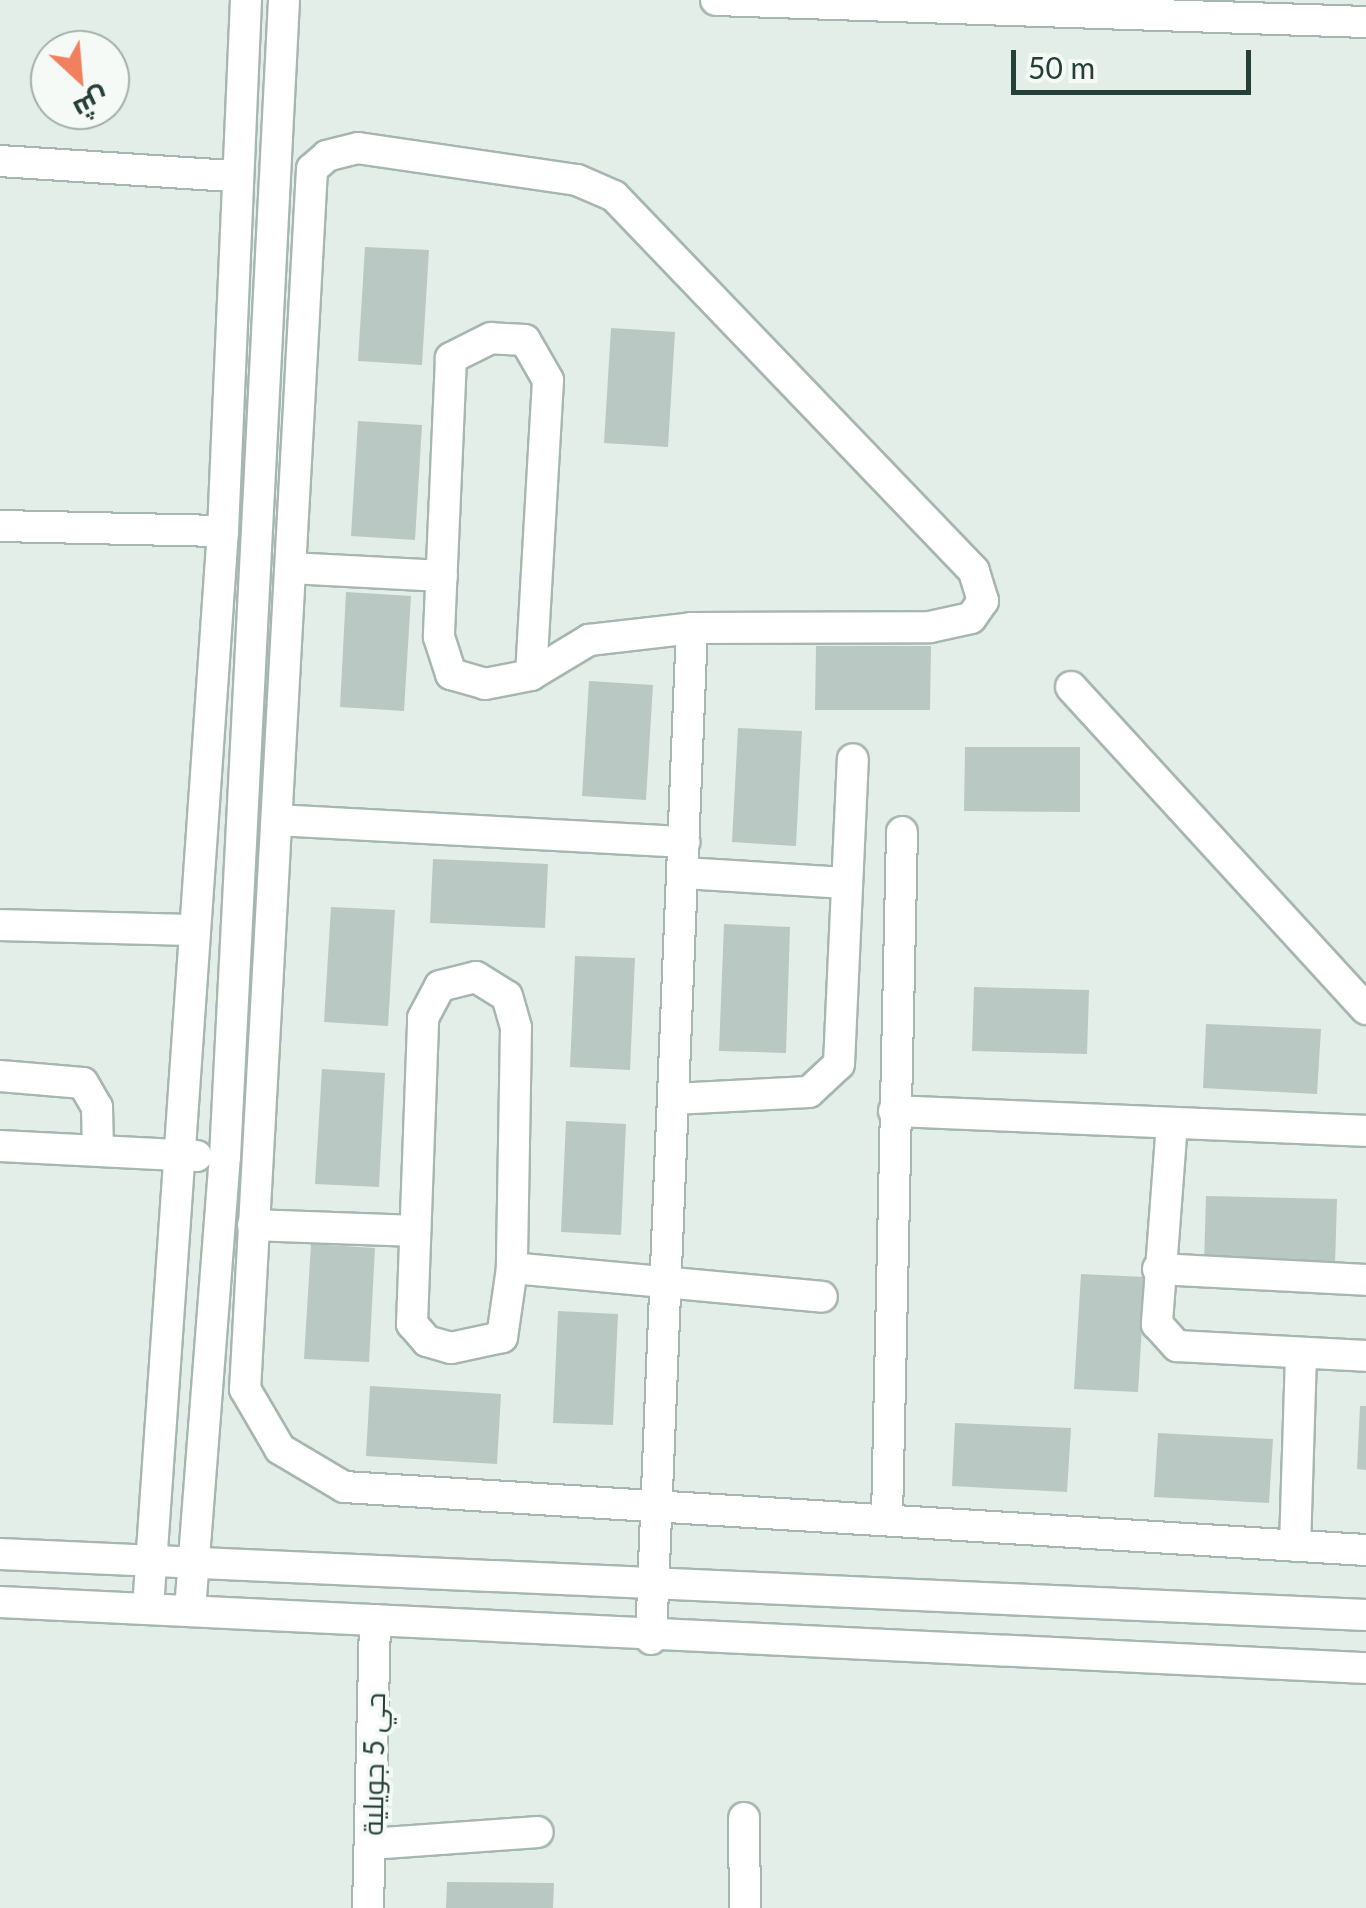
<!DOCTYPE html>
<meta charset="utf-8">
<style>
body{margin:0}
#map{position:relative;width:1366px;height:1908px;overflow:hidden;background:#e4eee9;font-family:Lato,Cairo,sans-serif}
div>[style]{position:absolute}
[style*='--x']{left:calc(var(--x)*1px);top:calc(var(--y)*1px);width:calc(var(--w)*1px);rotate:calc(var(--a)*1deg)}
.building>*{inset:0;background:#b9c8c2}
.roads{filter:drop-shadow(2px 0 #a6b6b0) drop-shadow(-2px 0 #a6b6b0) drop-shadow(0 2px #a6b6b0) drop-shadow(0 -2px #a6b6b0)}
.minor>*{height:30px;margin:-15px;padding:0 15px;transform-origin:15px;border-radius:15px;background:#fff}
span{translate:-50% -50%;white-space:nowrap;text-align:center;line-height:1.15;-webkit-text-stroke:8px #f5faf7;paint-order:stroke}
.street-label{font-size:28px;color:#233f37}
.north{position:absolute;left:30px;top:30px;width:100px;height:100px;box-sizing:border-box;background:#f5faf7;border:2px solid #a1afaa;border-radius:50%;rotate:154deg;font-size:28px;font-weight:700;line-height:40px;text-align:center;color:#233f37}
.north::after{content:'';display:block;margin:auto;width:35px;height:45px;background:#f1805f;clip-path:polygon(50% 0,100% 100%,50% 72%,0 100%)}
.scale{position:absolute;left:1011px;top:50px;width:240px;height:45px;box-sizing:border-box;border:5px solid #233f37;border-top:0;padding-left:12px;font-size:30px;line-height:35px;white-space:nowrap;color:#233f37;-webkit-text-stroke:8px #f5faf7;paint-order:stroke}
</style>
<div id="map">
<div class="building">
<i style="clip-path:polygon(365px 247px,429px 250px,422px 365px,358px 361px)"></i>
<i style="clip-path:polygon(611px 328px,675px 332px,668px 447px,604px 443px)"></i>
<i style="clip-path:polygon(358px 421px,422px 425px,415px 540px,351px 536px)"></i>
<i style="clip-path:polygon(346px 592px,411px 596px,404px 711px,340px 707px)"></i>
<i style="clip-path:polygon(816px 646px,931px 646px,930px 710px,815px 710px)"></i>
<i style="clip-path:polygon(589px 681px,653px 685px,646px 800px,582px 796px)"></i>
<i style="clip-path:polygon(738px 728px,802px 731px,796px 846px,732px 842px)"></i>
<i style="clip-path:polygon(965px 747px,1080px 747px,1080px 812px,964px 811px)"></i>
<i style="clip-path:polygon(433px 859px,548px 864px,545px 928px,430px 923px)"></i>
<i style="clip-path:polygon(331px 907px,395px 910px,388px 1026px,324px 1022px)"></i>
<i style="clip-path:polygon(724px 924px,790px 927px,786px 1053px,719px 1051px)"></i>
<i style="clip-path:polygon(575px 956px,635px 958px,630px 1070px,570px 1067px)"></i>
<i style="clip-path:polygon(974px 987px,1089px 990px,1087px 1054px,972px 1051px)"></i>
<i style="clip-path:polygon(1206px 1024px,1321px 1029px,1317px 1094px,1203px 1088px)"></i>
<i style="clip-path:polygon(322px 1069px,385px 1073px,379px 1187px,315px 1184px)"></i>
<i style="clip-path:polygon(566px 1121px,626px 1124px,621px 1235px,561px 1232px)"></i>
<i style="clip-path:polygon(1206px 1196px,1337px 1199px,1335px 1266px,1204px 1263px)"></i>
<i style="clip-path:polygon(311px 1244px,375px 1248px,369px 1362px,304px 1359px)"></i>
<i style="clip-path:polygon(1081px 1274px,1145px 1277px,1138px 1392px,1074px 1389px)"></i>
<i style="clip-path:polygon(558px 1311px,618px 1314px,613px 1425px,553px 1423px)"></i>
<i style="clip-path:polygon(370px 1386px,501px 1394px,497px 1464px,366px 1456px)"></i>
<i style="clip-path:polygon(1360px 1406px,1366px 1406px,1366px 1470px,1357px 1469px)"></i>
<i style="clip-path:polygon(955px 1423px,1071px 1428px,1067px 1492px,952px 1486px)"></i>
<i style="clip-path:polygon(1158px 1433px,1273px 1439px,1269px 1503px,1154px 1497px)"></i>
<i style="clip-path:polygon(447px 1882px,554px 1883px,553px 1908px,446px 1908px)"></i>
</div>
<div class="roads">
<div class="minor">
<i style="--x:716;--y:0;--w:650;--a:1.94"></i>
<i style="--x:0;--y:161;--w:233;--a:3.7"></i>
<i style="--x:0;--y:526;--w:223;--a:1.3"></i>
<i style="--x:291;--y:568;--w:151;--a:3"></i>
<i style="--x:531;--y:675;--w:295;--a:-86.7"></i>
<i style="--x:548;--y:380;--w:46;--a:-119.9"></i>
<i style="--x:525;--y:340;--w:34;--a:-177"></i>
<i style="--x:491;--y:338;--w:45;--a:153.4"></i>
<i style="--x:451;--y:358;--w:279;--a:92.5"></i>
<i style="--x:439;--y:637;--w:39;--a:72"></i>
<i style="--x:451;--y:674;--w:35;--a:16"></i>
<i style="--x:485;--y:684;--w:47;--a:-11.1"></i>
<i style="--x:531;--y:675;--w:68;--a:-31.1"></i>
<i style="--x:589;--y:640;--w:104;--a:-6.6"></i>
<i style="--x:692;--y:628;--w:238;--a:-0.2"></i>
<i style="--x:930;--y:627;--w:42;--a:-12.4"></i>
<i style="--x:971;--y:618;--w:21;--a:-55"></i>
<i style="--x:983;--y:601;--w:31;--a:-107"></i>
<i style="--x:974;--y:571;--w:520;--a:-133.83"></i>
<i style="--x:614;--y:196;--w:40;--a:-156.6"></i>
<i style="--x:577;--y:180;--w:221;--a:-171.7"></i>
<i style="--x:358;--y:148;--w:32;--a:166"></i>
<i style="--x:327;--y:156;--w:20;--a:139"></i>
<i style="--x:312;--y:169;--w:1222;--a:93.14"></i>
<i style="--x:245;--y:1389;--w:69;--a:59.7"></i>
<i style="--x:280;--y:1449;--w:74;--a:30.7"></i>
<i style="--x:344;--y:1487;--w:1024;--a:3.53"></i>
<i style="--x:1071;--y:687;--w:437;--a:47.5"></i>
<i style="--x:277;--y:820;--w:408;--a:3.1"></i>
<i style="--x:683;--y:873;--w:164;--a:3.5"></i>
<i style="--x:0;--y:925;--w:195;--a:1.5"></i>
<i style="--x:476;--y:977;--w:36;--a:32"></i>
<i style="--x:507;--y:996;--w:33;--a:74"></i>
<i style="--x:516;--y:1028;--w:240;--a:91"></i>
<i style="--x:512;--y:1268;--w:70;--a:98.2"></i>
<i style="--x:502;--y:1337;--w:52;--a:167.8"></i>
<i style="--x:451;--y:1348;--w:25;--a:-164"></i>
<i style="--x:427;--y:1341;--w:23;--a:-131"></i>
<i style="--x:412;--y:1324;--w:306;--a:-87.9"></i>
<i style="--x:423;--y:1018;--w:36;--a:-62"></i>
<i style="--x:440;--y:986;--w:37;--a:-14"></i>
<i style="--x:0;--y:1076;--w:83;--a:4.8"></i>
<i style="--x:83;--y:1083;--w:28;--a:60"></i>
<i style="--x:97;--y:1107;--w:44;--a:88.7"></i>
<i style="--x:674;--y:1099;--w:135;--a:-3"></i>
<i style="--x:809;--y:1092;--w:41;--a:-43"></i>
<i style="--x:839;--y:1064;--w:305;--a:-87.4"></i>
<i style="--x:894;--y:1111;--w:472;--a:2.4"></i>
<i style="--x:1172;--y:1123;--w:202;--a:94.3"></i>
<i style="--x:1157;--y:1324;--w:30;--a:48"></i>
<i style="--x:1177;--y:1346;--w:189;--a:3"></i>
<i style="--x:0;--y:1146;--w:197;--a:2.9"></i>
<i style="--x:253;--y:1225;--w:162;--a:2.1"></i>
<i style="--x:512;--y:1268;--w:311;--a:5.3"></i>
<i style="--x:1158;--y:1269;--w:208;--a:3"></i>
<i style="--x:887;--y:1519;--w:687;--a:-88.75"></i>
<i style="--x:1295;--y:1546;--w:193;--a:-88.2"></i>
<i style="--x:0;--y:1554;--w:1367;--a:2.56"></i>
<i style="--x:0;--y:1602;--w:1368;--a:2.77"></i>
<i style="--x:148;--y:1608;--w:1080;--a:-86.02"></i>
<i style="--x:223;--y:531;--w:531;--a:-87.52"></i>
<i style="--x:190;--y:1610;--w:454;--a:-85.6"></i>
<i style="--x:225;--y:1157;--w:1159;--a:-87.08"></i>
<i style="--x:651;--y:1639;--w:1012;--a:-87.68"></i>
<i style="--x:744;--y:1818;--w:90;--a:89.4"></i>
<i style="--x:371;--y:1844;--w:167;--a:-4.1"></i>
<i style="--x:368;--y:1908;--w:288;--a:-88.6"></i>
</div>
</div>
<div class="street-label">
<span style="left:373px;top:1764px;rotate:-89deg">حي 5 جويلية</span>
</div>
<div class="north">ش</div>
<div class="scale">50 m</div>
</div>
